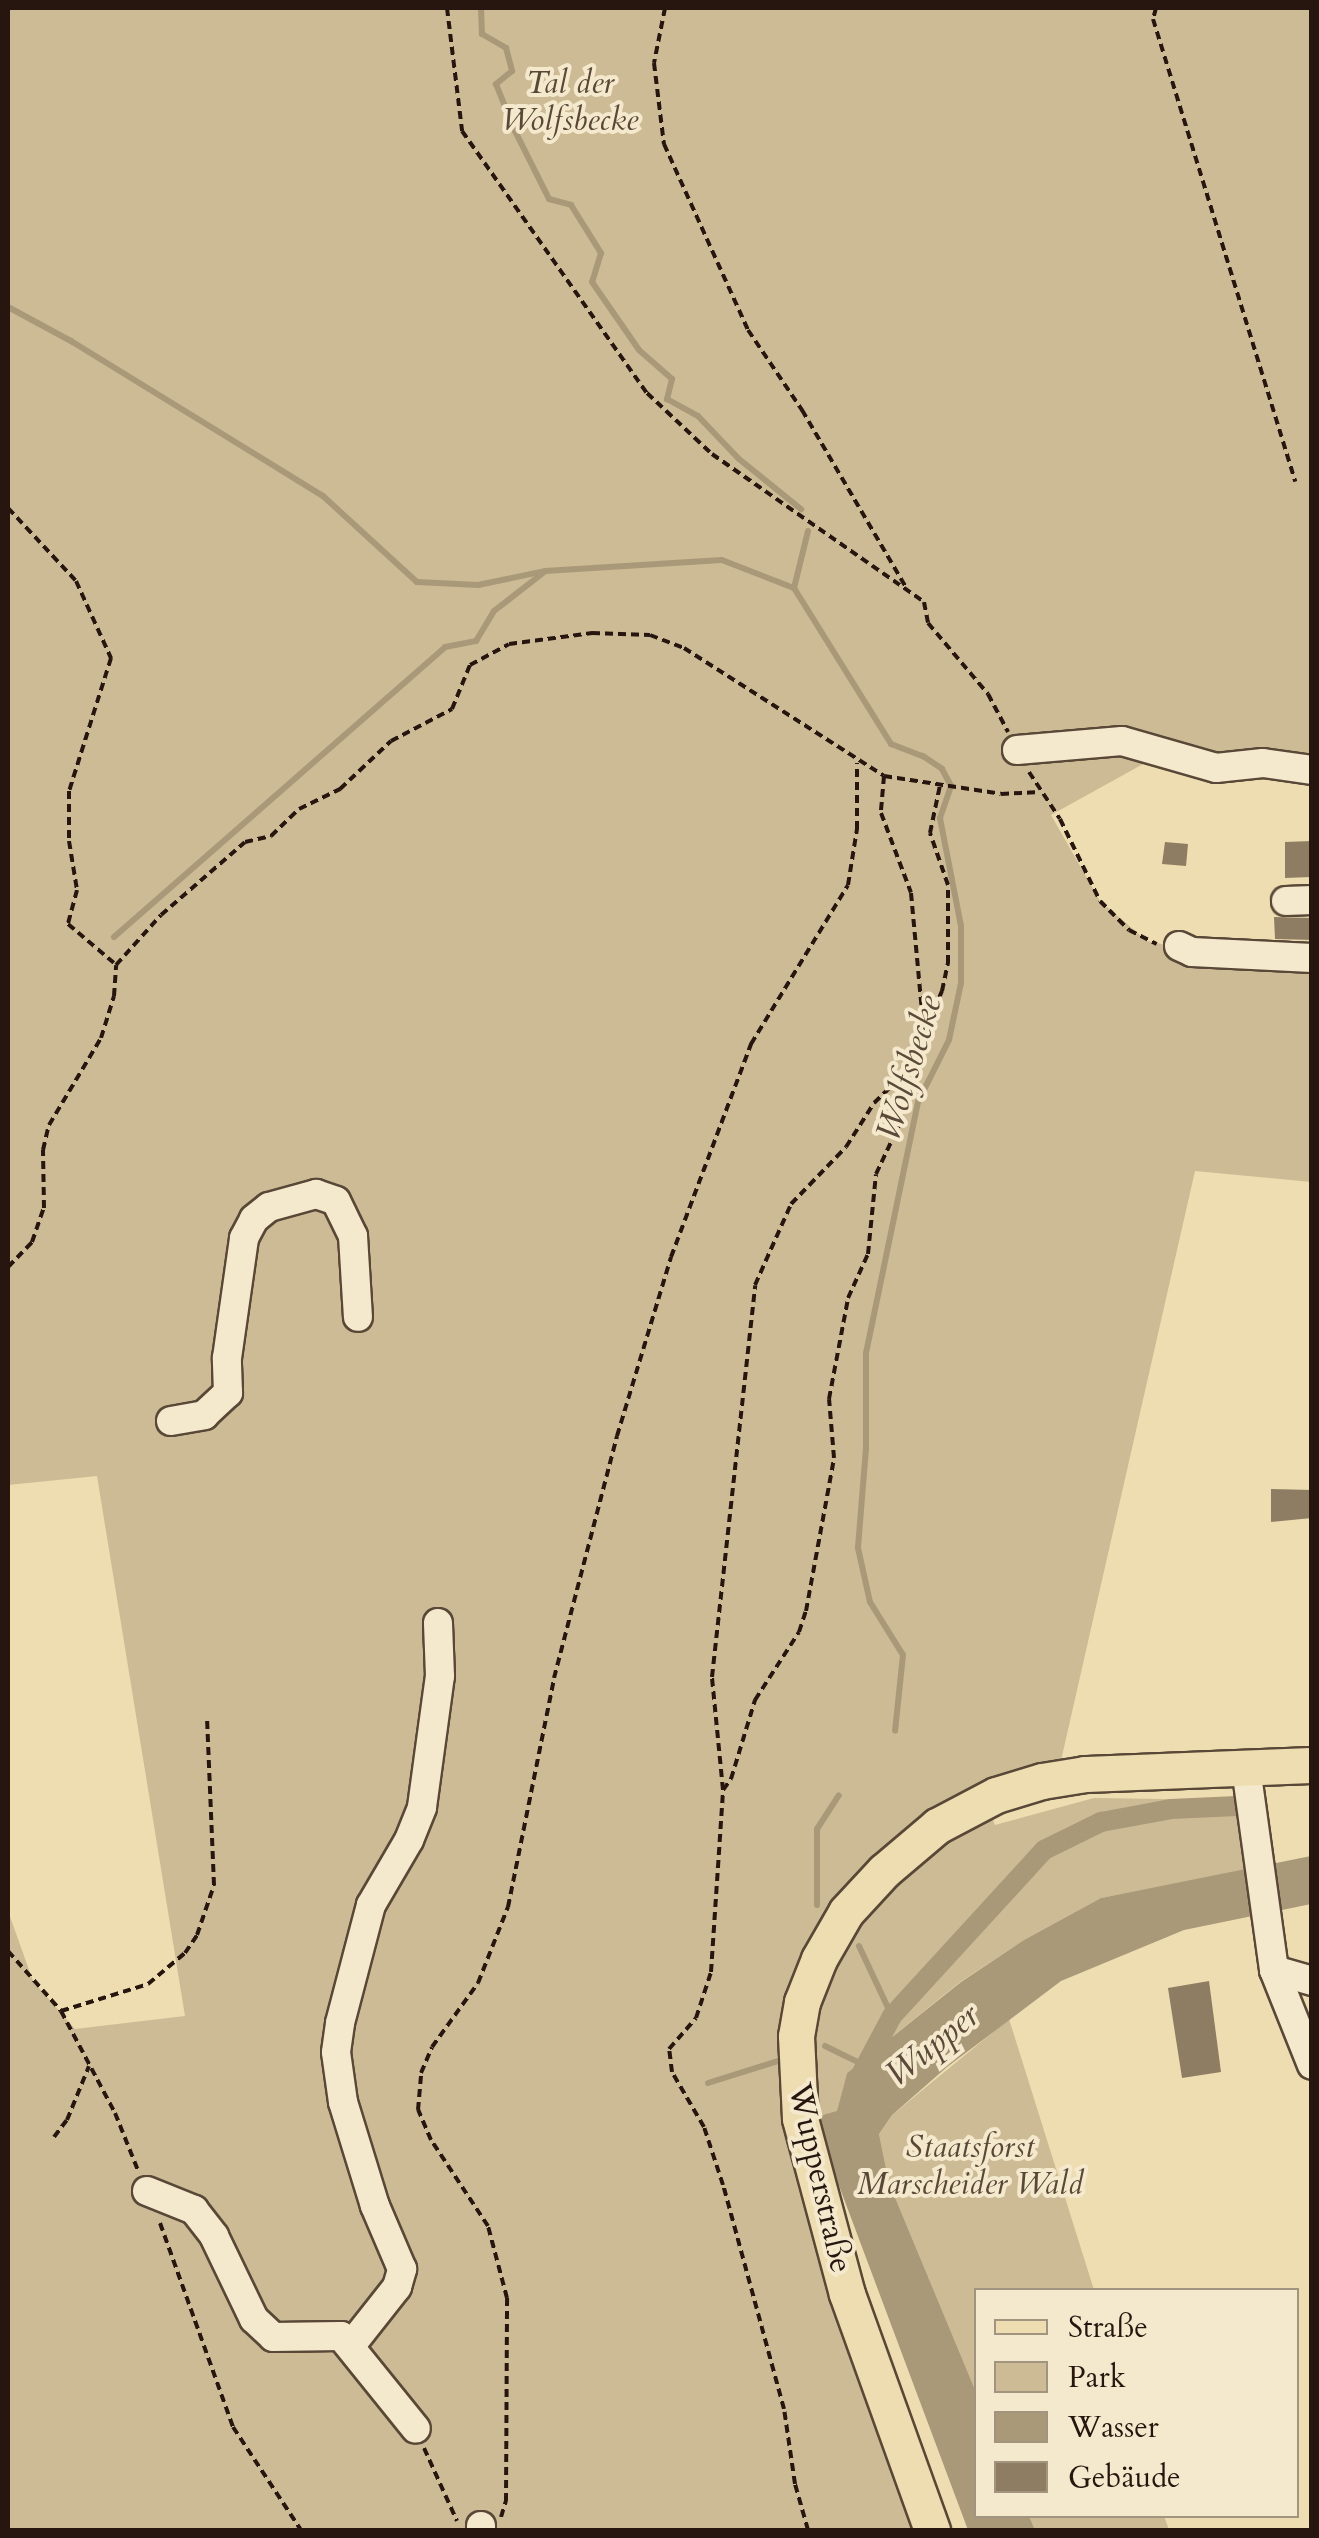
<!DOCTYPE html>
<meta charset="utf-8">
<style>
body{margin:0}
#map{position:relative;width:1319px;height:2538px;overflow:hidden;background:#eeddb0;font-family:Cardo,serif}
div>[style]{position:absolute}
[style*='--x']{left:calc(var(--x)*1px);top:calc(var(--y)*1px);width:calc(var(--w)*1px);rotate:calc(var(--a)*1deg)}
.green>*{inset:0;background:#ccbb95}
.water>*{inset:0;background:#aa9979}
.stream>*{height:6px;margin:-3px;padding:0 3px;transform-origin:3px;border-radius:3px;background:#aa9979}
.canal>*{height:20px;margin:-10px;padding:0 10px;transform-origin:10px;border-radius:10px;background:#aa9979}
.building>*{inset:0;background:#8e7d63}
.path>*{height:4px;margin-top:-2px;transform-origin:0;background:repeating-linear-gradient(90deg,#27160f 0 8px,transparent 0 13px)}
.roads{filter:drop-shadow(2px 0 #594837) drop-shadow(-2px 0 #594837) drop-shadow(0 2px #594837) drop-shadow(0 -2px #594837)}
.minor>*{height:28px;margin:-14px;padding:0 14px;transform-origin:14px;border-radius:14px;background:#f4e9cc}
.major>*{height:35px;margin:-17.5px;padding:0 17.5px;transform-origin:17.5px;border-radius:17.5px;background:#eeddb0}
span{translate:-50% -50%;white-space:nowrap;text-align:center;line-height:1.15;-webkit-text-stroke:8px #f4e9cc;paint-order:stroke}
.park-label{font-size:32px;color:#594837;font-style:italic}
.street-label{font-size:32px;color:#27160f}
.water-label{font-size:35px;color:#5b4a39;font-style:italic}
.frame{position:absolute;inset:0;border:10px solid #27160f;pointer-events:none}
.legend{position:absolute;left:974px;top:2288px;width:325px;height:230px;box-sizing:border-box;background:#f4e9cc;border:2px solid #a29580;margin:0;padding:12px 18px;list-style:none;font-size:30px;color:#27160f}
.legend li{display:flex;align-items:center;gap:20px;height:50px}
.legend b{width:50px;border:2px solid #a29580}
</style>
<div id="map">
<div class="green">
<i style="clip-path:polygon(8px 8px,1311px 8px,1311px 782px,1163px 753px,1051px 815px,1100px 901px,1147px 941px,1244px 961px,1244px 971px,1311px 973px,1311px 1182px,1195px 1171px,1060px 1765px,981px 1789px,995px 1825px,1094px 1798px,1236px 1800px,1244px 1870px,1101px 1898px,1024px 1940px,960px 1982px,847px 2073px,837px 2112px,819px 2116px,828px 2148px,809px 2164px,934px 2530px,8px 2530px,8px 1911px,33px 1981px,75px 2029px,185px 2016px,97px 1476px,8px 1485px)"></i>
<i style="clip-path:polygon(1009px 2019px,1094px 2290px,976px 2290px,976px 2392px,889px 2183px,879px 2134px,892px 2115px)"></i>
<i style="clip-path:polygon(1029px 2516px,1164px 2516px,1169px 2530px,1035px 2530px)"></i>
</div>
<div class="water">
<i style="clip-path:polygon(1311px 1856px,1311px 1904px,1184px 1930px,1061px 1981px,947px 2067px,892px 2115px,879px 2134px,889px 2183px,976px 2392px,976px 2516px,1029px 2516px,1035px 2530px,968px 2530px,838px 2183px,819px 2116px,837px 2111px,847px 2073px,961px 1982px,1024px 1940px,1101px 1898px)"></i>
</div>
<div class="stream">
<i style="--x:481;--y:8;--w:26;--a:88"></i>
<i style="--x:482;--y:34;--w:28;--a:30"></i>
<i style="--x:506;--y:48;--w:24;--a:75"></i>
<i style="--x:512;--y:71;--w:21;--a:141"></i>
<i style="--x:496;--y:84;--w:51;--a:68"></i>
<i style="--x:515;--y:131;--w:76;--a:63.4"></i>
<i style="--x:549;--y:199;--w:23;--a:15"></i>
<i style="--x:571;--y:205;--w:57;--a:58"></i>
<i style="--x:601;--y:253;--w:30;--a:107"></i>
<i style="--x:592;--y:282;--w:83;--a:55.3"></i>
<i style="--x:639;--y:350;--w:44;--a:41.3"></i>
<i style="--x:672;--y:379;--w:21;--a:104"></i>
<i style="--x:667;--y:399;--w:35;--a:29"></i>
<i style="--x:698;--y:416;--w:59;--a:46.4"></i>
<i style="--x:739;--y:459;--w:80;--a:38.9"></i>
<i style="--x:8;--y:307;--w:72;--a:28.4"></i>
<i style="--x:71;--y:341;--w:296;--a:31.6"></i>
<i style="--x:323;--y:496;--w:127;--a:42.5"></i>
<i style="--x:417;--y:582;--w:61;--a:2.8"></i>
<i style="--x:478;--y:585;--w:68;--a:-11.8"></i>
<i style="--x:545;--y:571;--w:177;--a:-3.6"></i>
<i style="--x:722;--y:560;--w:77;--a:21.3"></i>
<i style="--x:808;--y:531;--w:59;--a:103.8"></i>
<i style="--x:794;--y:588;--w:184;--a:58.1"></i>
<i style="--x:891;--y:744;--w:34;--a:21"></i>
<i style="--x:923;--y:756;--w:23;--a:34"></i>
<i style="--x:942;--y:769;--w:19;--a:62"></i>
<i style="--x:951;--y:786;--w:34;--a:109"></i>
<i style="--x:940;--y:818;--w:110;--a:79"></i>
<i style="--x:961;--y:926;--w:57;--a:90"></i>
<i style="--x:961;--y:983;--w:58;--a:101.9"></i>
<i style="--x:949;--y:1040;--w:69;--a:116.6"></i>
<i style="--x:918;--y:1102;--w:256;--a:101.7"></i>
<i style="--x:866;--y:1353;--w:95;--a:90"></i>
<i style="--x:866;--y:1448;--w:100;--a:94.6"></i>
<i style="--x:858;--y:1548;--w:55;--a:77.5"></i>
<i style="--x:870;--y:1602;--w:62;--a:58.1"></i>
<i style="--x:903;--y:1655;--w:76;--a:96"></i>
<i style="--x:114;--y:937;--w:440;--a:-41.2"></i>
<i style="--x:445;--y:647;--w:32;--a:-11"></i>
<i style="--x:476;--y:641;--w:35;--a:-59"></i>
<i style="--x:494;--y:611;--w:62;--a:-37.8"></i>
<i style="--x:817;--y:1905;--w:76;--a:-90"></i>
<i style="--x:817;--y:1829;--w:40;--a:-57.1"></i>
<i style="--x:859;--y:1946;--w:77;--a:64.8"></i>
<i style="--x:825;--y:2046;--w:43;--a:26"></i>
<i style="--x:708;--y:2083;--w:73;--a:-17.4"></i>
</div>
<div class="canal">
<i style="--x:858;--y:2080;--w:72;--a:-62"></i>
<i style="--x:892;--y:2016;--w:225;--a:-47.5"></i>
<i style="--x:1044;--y:1850;--w:64;--a:-26.2"></i>
<i style="--x:1101;--y:1822;--w:71;--a:-10.5"></i>
<i style="--x:1171;--y:1809;--w:66;--a:-2.6"></i>
</div>
<div class="building">
<i style="clip-path:polygon(1312px 841px,1312px 877px,1285px 878px,1285px 842px)"></i>
<i style="clip-path:polygon(1165px 842px,1188px 844px,1186px 866px,1162px 864px)"></i>
<i style="clip-path:polygon(1274px 917px,1312px 918px,1312px 940px,1275px 939px)"></i>
<i style="clip-path:polygon(1271px 1489px,1312px 1490px,1312px 1518px,1271px 1522px)"></i>
<i style="clip-path:polygon(1209px 1981px,1221px 2072px,1182px 2078px,1168px 1988px)"></i>
</div>
<div class="path">
<i style="--x:447;--y:8;--w:124;--a:83"></i>
<i style="--x:462;--y:131;--w:321;--a:54.8"></i>
<i style="--x:647;--y:393;--w:89;--a:43.2"></i>
<i style="--x:712;--y:454;--w:259;--a:34.9"></i>
<i style="--x:924;--y:602;--w:21;--a:79"></i>
<i style="--x:928;--y:623;--w:93;--a:49.8"></i>
<i style="--x:988;--y:694;--w:43;--a:62.2"></i>
<i style="--x:665;--y:8;--w:56;--a:101.3"></i>
<i style="--x:654;--y:63;--w:82;--a:83"></i>
<i style="--x:664;--y:144;--w:204;--a:65.7"></i>
<i style="--x:748;--y:330;--w:97;--a:56"></i>
<i style="--x:802;--y:410;--w:208;--a:59.6"></i>
<i style="--x:1156;--y:8;--w:11;--a:105"></i>
<i style="--x:1153;--y:19;--w:484;--a:72.9"></i>
<i style="--x:8;--y:508;--w:100;--a:47"></i>
<i style="--x:76;--y:581;--w:85;--a:65.6"></i>
<i style="--x:111;--y:658;--w:139;--a:107.5"></i>
<i style="--x:69;--y:791;--w:50;--a:90"></i>
<i style="--x:69;--y:841;--w:50;--a:80.7"></i>
<i style="--x:77;--y:890;--w:35;--a:105"></i>
<i style="--x:68;--y:924;--w:60;--a:40.3"></i>
<i style="--x:1029;--y:772;--w:56;--a:56.6"></i>
<i style="--x:1060;--y:819;--w:91;--a:64"></i>
<i style="--x:1100;--y:901;--w:41;--a:45"></i>
<i style="--x:1129;--y:930;--w:31;--a:27"></i>
<i style="--x:884;--y:776;--w:37;--a:95"></i>
<i style="--x:881;--y:813;--w:85;--a:69.4"></i>
<i style="--x:911;--y:893;--w:141;--a:84.7"></i>
<i style="--x:8;--y:1267;--w:35;--a:-46"></i>
<i style="--x:32;--y:1242;--w:36;--a:-71"></i>
<i style="--x:44;--y:1208;--w:58;--a:-91"></i>
<i style="--x:43;--y:1150;--w:26;--a:-77"></i>
<i style="--x:49;--y:1125;--w:101;--a:-59.1"></i>
<i style="--x:101;--y:1038;--w:44;--a:-72.8"></i>
<i style="--x:114;--y:996;--w:31;--a:-86"></i>
<i style="--x:116;--y:965;--w:67;--a:-48"></i>
<i style="--x:161;--y:915;--w:111;--a:-41"></i>
<i style="--x:245;--y:842;--w:27;--a:-13"></i>
<i style="--x:271;--y:836;--w:39;--a:-44"></i>
<i style="--x:299;--y:809;--w:46;--a:-26"></i>
<i style="--x:340;--y:789;--w:70;--a:-43.3"></i>
<i style="--x:391;--y:741;--w:69;--a:-27.7"></i>
<i style="--x:452;--y:709;--w:48;--a:-67.8"></i>
<i style="--x:470;--y:665;--w:44;--a:-28.3"></i>
<i style="--x:509;--y:644;--w:84;--a:-7.5"></i>
<i style="--x:592;--y:633;--w:58;--a:2"></i>
<i style="--x:650;--y:635;--w:36;--a:21"></i>
<i style="--x:684;--y:648;--w:237;--a:32.6"></i>
<i style="--x:884;--y:776;--w:118;--a:8.7"></i>
<i style="--x:1001;--y:794;--w:39;--a:-3"></i>
<i style="--x:723;--y:1790;--w:14;--a:-54"></i>
<i style="--x:731;--y:1779;--w:83;--a:-73.1"></i>
<i style="--x:755;--y:1700;--w:81;--a:-57.1"></i>
<i style="--x:799;--y:1632;--w:22;--a:-72"></i>
<i style="--x:806;--y:1611;--w:156;--a:-79.6"></i>
<i style="--x:834;--y:1458;--w:59;--a:-94.8"></i>
<i style="--x:829;--y:1399;--w:103;--a:-79.3"></i>
<i style="--x:848;--y:1298;--w:48;--a:-65.6"></i>
<i style="--x:868;--y:1254;--w:80;--a:-84.3"></i>
<i style="--x:876;--y:1174;--w:56;--a:-64.8"></i>
<i style="--x:900;--y:1123;--w:55;--a:-80.5"></i>
<i style="--x:8;--y:1951;--w:80;--a:48.5"></i>
<i style="--x:61;--y:2011;--w:115;--a:62.1"></i>
<i style="--x:115;--y:2113;--w:65;--a:68.2"></i>
<i style="--x:61;--y:2011;--w:91;--a:-17.2"></i>
<i style="--x:148;--y:1984;--w:48;--a:-40"></i>
<i style="--x:185;--y:1953;--w:22;--a:-56"></i>
<i style="--x:197;--y:1935;--w:53;--a:-71.2"></i>
<i style="--x:214;--y:1885;--w:169;--a:-92.4"></i>
<i style="--x:54;--y:2137;--w:21;--a:-53"></i>
<i style="--x:67;--y:2120;--w:58;--a:-67.8"></i>
<i style="--x:160;--y:2223;--w:217;--a:70.3"></i>
<i style="--x:233;--y:2427;--w:123;--a:56.6"></i>
<i style="--x:424;--y:2448;--w:80;--a:65.7"></i>
<i style="--x:501;--y:2517;--w:17;--a:-73"></i>
<i style="--x:506;--y:2501;--w:203;--a:-89.7"></i>
<i style="--x:507;--y:2298;--w:74;--a:-104.8"></i>
<i style="--x:488;--y:2226;--w:103;--a:-123.5"></i>
<i style="--x:431;--y:2140;--w:33;--a:-113"></i>
<i style="--x:418;--y:2110;--w:37;--a:-85"></i>
<i style="--x:421;--y:2073;--w:28;--a:-67"></i>
<i style="--x:432;--y:2047;--w:79;--a:-54.3"></i>
<i style="--x:478;--y:1983;--w:82;--a:-68.5"></i>
<i style="--x:508;--y:1907;--w:234;--a:-78.6"></i>
<i style="--x:554;--y:1678;--w:250;--a:-75.4"></i>
<i style="--x:617;--y:1436;--w:187;--a:-73.2"></i>
<i style="--x:671;--y:1257;--w:228;--a:-69.4"></i>
<i style="--x:751;--y:1044;--w:186;--a:-58.6"></i>
<i style="--x:848;--y:885;--w:57;--a:-80.9"></i>
<i style="--x:857;--y:829;--w:66;--a:-90"></i>
<i style="--x:808;--y:2530;--w:48;--a:-105.8"></i>
<i style="--x:795;--y:2484;--w:76;--a:-98.3"></i>
<i style="--x:784;--y:2409;--w:232;--a:-105.2"></i>
<i style="--x:723;--y:2185;--w:61;--a:-108.1"></i>
<i style="--x:704;--y:2127;--w:64;--a:-120.2"></i>
<i style="--x:672;--y:2072;--w:23;--a:-97"></i>
<i style="--x:669;--y:2049;--w:41;--a:-48.9"></i>
<i style="--x:696;--y:2018;--w:48;--a:-71.9"></i>
<i style="--x:711;--y:1972;--w:182;--a:-86.2"></i>
<i style="--x:723;--y:1790;--w:114;--a:-95.6"></i>
<i style="--x:712;--y:1677;--w:394;--a:-83.7"></i>
<i style="--x:755;--y:1285;--w:89;--a:-66"></i>
<i style="--x:791;--y:1204;--w:79;--a:-46"></i>
<i style="--x:846;--y:1147;--w:52;--a:-57.5"></i>
<i style="--x:874;--y:1103;--w:49;--a:-44.2"></i>
<i style="--x:909;--y:1069;--w:85;--a:-67.1"></i>
<i style="--x:942;--y:991;--w:29;--a:-78"></i>
<i style="--x:948;--y:963;--w:78;--a:-90"></i>
<i style="--x:948;--y:885;--w:55;--a:-109.1"></i>
<i style="--x:930;--y:833;--w:49;--a:-78.2"></i>
</div>
<div class="roads">
<div class="minor">
<i style="--x:1017;--y:750;--w:105;--a:-4.9"></i>
<i style="--x:1122;--y:741;--w:98;--a:16"></i>
<i style="--x:1216;--y:768;--w:47;--a:-6.1"></i>
<i style="--x:1263;--y:763;--w:49;--a:8.1"></i>
<i style="--x:1286;--y:901;--w:26;--a:-2"></i>
<i style="--x:1179;--y:946;--w:14;--a:25"></i>
<i style="--x:1192;--y:952;--w:120;--a:2.9"></i>
<i style="--x:171;--y:1421;--w:34;--a:-10"></i>
<i style="--x:204;--y:1415;--w:33;--a:-43"></i>
<i style="--x:228;--y:1393;--w:35;--a:-92"></i>
<i style="--x:227;--y:1358;--w:121;--a:-81.9"></i>
<i style="--x:244;--y:1238;--w:21;--a:-62"></i>
<i style="--x:254;--y:1219;--w:19;--a:-39"></i>
<i style="--x:269;--y:1207;--w:49;--a:-15.5"></i>
<i style="--x:316;--y:1194;--w:21;--a:19"></i>
<i style="--x:336;--y:1201;--w:39;--a:64"></i>
<i style="--x:353;--y:1236;--w:81;--a:86.5"></i>
<i style="--x:1246;--y:1768;--w:204;--a:82.1"></i>
<i style="--x:1274;--y:1970;--w:102;--a:68.2"></i>
<i style="--x:1274;--y:1970;--w:40;--a:16"></i>
<i style="--x:147;--y:2191;--w:51;--a:22"></i>
<i style="--x:194;--y:2210;--w:33;--a:52"></i>
<i style="--x:214;--y:2236;--w:92;--a:64.3"></i>
<i style="--x:254;--y:2319;--w:26;--a:43"></i>
<i style="--x:273;--y:2337;--w:68;--a:-0.8"></i>
<i style="--x:341;--y:2336;--w:119;--a:51.1"></i>
<i style="--x:352;--y:2344;--w:73;--a:-51.7"></i>
<i style="--x:397;--y:2287;--w:19;--a:-74"></i>
<i style="--x:402;--y:2269;--w:69;--a:-113.2"></i>
<i style="--x:375;--y:2206;--w:109;--a:-107.1"></i>
<i style="--x:343;--y:2102;--w:50;--a:-98"></i>
<i style="--x:336;--y:2052;--w:29;--a:-82"></i>
<i style="--x:340;--y:2023;--w:122;--a:-75.3"></i>
<i style="--x:371;--y:1905;--w:75;--a:-59.7"></i>
<i style="--x:409;--y:1840;--w:35;--a:-68"></i>
<i style="--x:422;--y:1807;--w:132;--a:-82.2"></i>
<i style="--x:440;--y:1676;--w:53;--a:-92.2"></i>
<i style="--x:481;--y:2530;--w:4;--a:-90"></i>
</div>
<div class="major">
<i style="--x:932;--y:2530;--w:251;--a:-109.8"></i>
<i style="--x:847;--y:2294;--w:182;--a:-105"></i>
<i style="--x:800;--y:2118;--w:82;--a:-92.8"></i>
<i style="--x:796;--y:2036;--w:35;--a:-80"></i>
<i style="--x:802;--y:2002;--w:46;--a:-68.4"></i>
<i style="--x:819;--y:1959;--w:54;--a:-60.1"></i>
<i style="--x:846;--y:1912;--w:56;--a:-47.2"></i>
<i style="--x:884;--y:1871;--w:70;--a:-40.3"></i>
<i style="--x:937;--y:1826;--w:67;--a:-27.7"></i>
<i style="--x:996;--y:1795;--w:48;--a:-16.9"></i>
<i style="--x:1042;--y:1781;--w:44;--a:-9.2"></i>
<i style="--x:1085;--y:1774;--w:227;--a:-2.3"></i>
</div>
</div>
<div class="park-label">
<span style="left:570px;top:102px">Tal der<br>Wolfsbecke</span>
<span style="left:970px;top:2166px">Staatsforst<br>Marscheider Wald</span>
</div>
<div class="street-label">
<span style="left:820px;top:2178px;rotate:77deg">Wupperstraße</span>
</div>
<div class="water-label">
<span style="left:909px;top:1068px;rotate:-73deg">Wolfsbecke</span>
<span style="left:932px;top:2045px;rotate:-39deg">Wupper</span>
</div>
<div class="frame"></div>
<ul class="legend">
<li><b style="height:12px;background:#eeddb0"></b>Straße</li>
<li><b style="height:28px;background:#ccbb95"></b>Park</li>
<li><b style="height:28px;background:#aa9979"></b>Wasser</li>
<li><b style="height:28px;background:#8e7d63"></b>Gebäude</li>
</ul>
</div>
